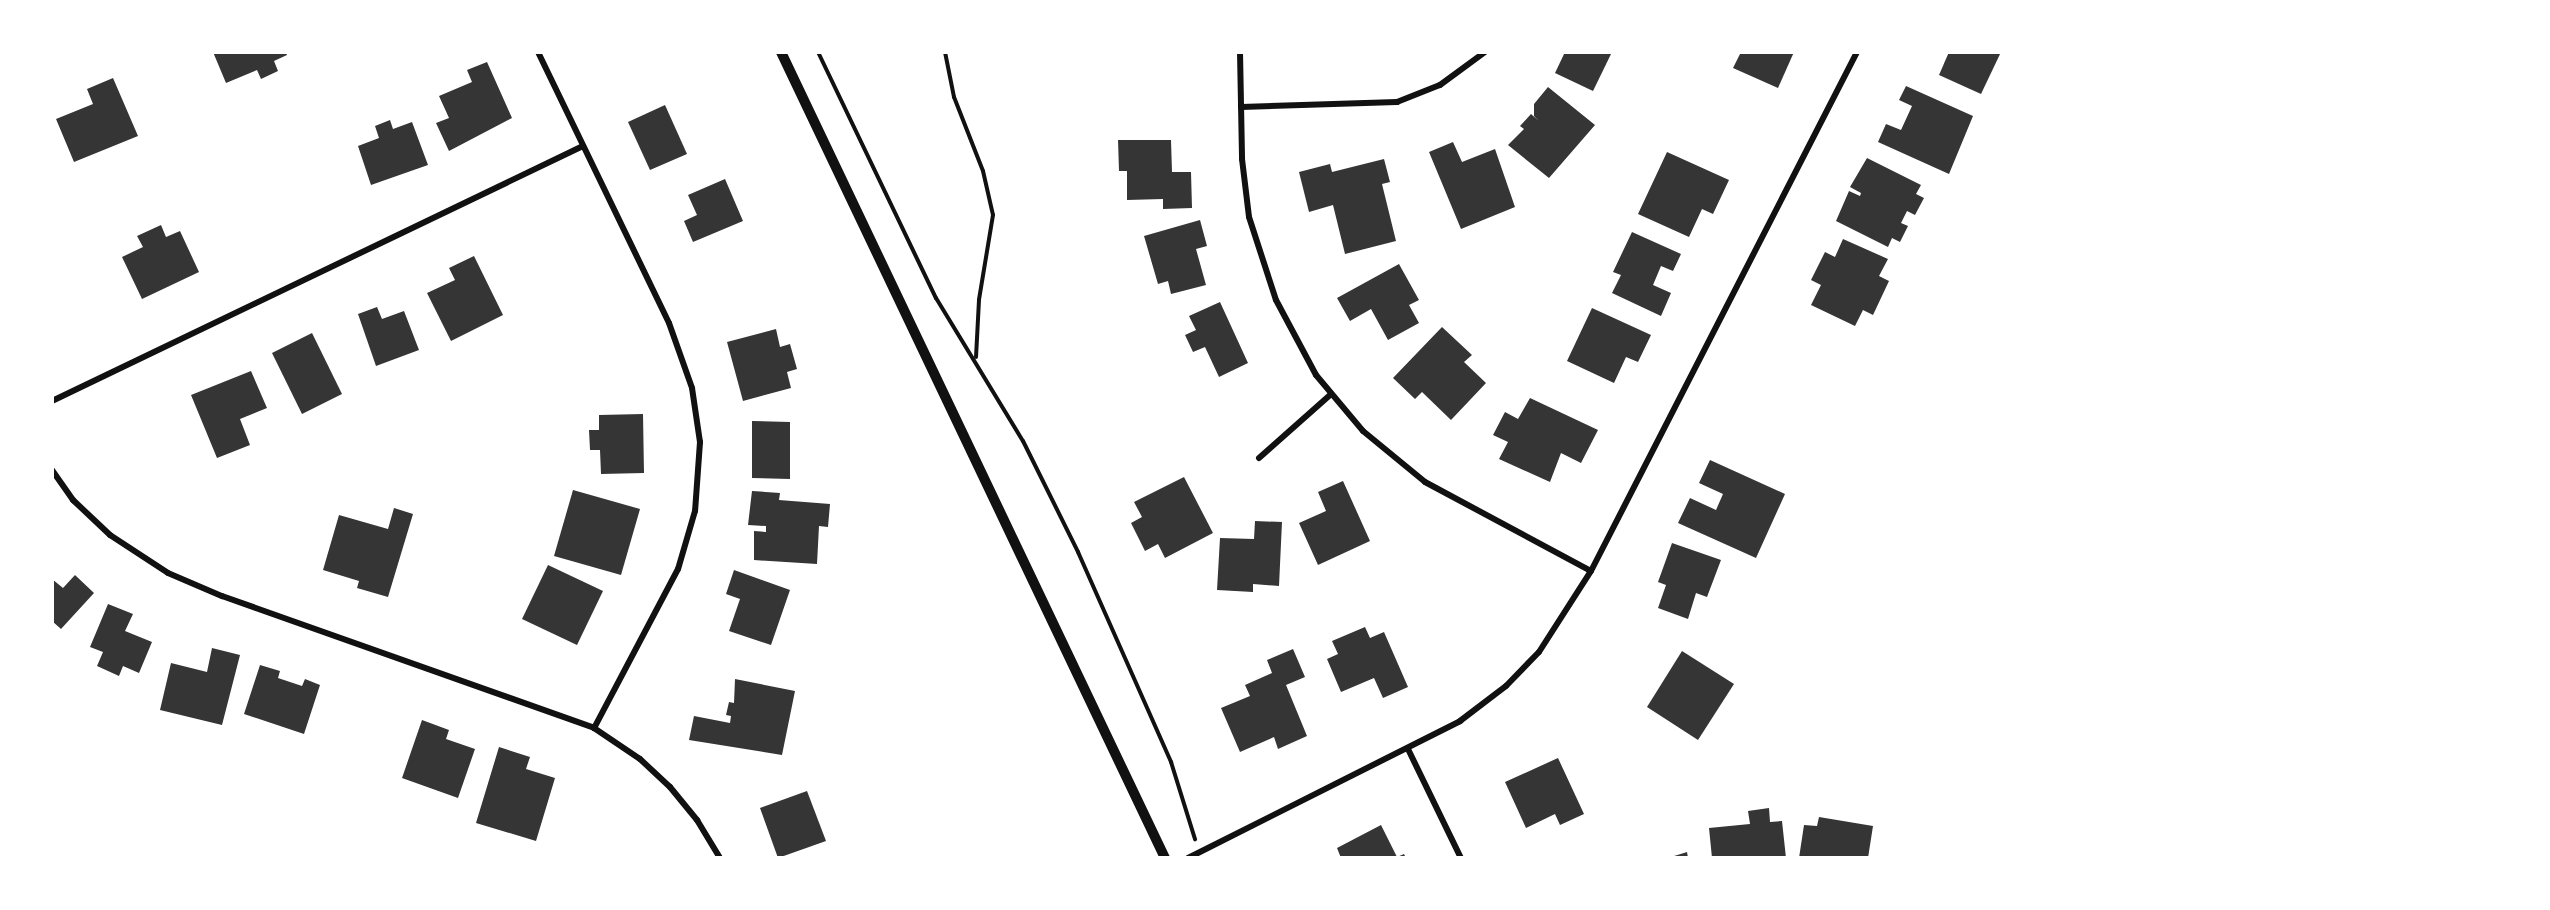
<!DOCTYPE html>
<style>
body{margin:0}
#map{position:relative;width:2550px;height:910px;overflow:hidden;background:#fff;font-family:"DM Sans",sans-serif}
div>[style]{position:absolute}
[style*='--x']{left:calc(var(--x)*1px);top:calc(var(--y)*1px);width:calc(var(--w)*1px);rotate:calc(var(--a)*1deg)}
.building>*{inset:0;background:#353535}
.path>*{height:4px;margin:-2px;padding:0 2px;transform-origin:2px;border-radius:2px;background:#111}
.minor>*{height:6px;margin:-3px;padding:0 3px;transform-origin:3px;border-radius:3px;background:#111}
.tertiary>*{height:10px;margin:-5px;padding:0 5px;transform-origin:5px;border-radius:5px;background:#111}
span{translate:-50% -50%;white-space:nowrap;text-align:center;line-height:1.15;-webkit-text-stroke:5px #fff;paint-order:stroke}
.frame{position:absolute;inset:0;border:54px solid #fff;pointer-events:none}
</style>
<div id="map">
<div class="building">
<i style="clip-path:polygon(213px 52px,286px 52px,287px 55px,274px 61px,278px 71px,261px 79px,257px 70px,226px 83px)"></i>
<i style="clip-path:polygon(1565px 52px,1612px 52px,1593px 91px,1555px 73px)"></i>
<i style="clip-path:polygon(1741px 52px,1794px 52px,1778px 88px,1733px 68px)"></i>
<i style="clip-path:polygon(1949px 52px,2001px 52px,1981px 94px,1939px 75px)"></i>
<i style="clip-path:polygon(487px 62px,512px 118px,449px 151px,436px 123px,449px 118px,439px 96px,472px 82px,467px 70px)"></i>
<i style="clip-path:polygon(113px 78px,138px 136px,74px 162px,56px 119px,93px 104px,87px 89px)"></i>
<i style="clip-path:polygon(1906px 86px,1973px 116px,1949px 174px,1878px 142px,1886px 124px,1901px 130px,1912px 106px,1899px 100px)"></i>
<i style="clip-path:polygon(1548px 87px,1595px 125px,1549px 178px,1508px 145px,1524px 129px,1520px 126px,1531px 114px,1539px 121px,1534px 116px,1534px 104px)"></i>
<i style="clip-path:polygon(665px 105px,687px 154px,650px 170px,628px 122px)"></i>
<i style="clip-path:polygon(390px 120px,393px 129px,412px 122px,428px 165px,371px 185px,358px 146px,379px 138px,375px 126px)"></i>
<i style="clip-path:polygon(1118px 140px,1171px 140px,1172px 172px,1191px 172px,1192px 208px,1163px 209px,1163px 199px,1127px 200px,1127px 171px,1119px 171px)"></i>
<i style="clip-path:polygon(1453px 142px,1462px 162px,1495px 149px,1515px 207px,1461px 229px,1429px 152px)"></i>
<i style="clip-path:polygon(1667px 152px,1729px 180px,1713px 214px,1702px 209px,1689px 237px,1638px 214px)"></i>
<i style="clip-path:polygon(1867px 158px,1921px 185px,1916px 194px,1924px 198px,1915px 215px,1907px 211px,1901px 223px,1908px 226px,1900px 242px,1892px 238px,1888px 247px,1836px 221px,1849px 191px,1860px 196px,1861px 193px,1850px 187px)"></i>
<i style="clip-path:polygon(1384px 159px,1390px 182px,1382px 184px,1396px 241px,1345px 254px,1333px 205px,1309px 212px,1299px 172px,1330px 164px,1332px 172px)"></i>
<i style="clip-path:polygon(725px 179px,743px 221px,693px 242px,684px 221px,697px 215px,688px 195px)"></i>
<i style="clip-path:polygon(1200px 220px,1207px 246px,1196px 249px,1206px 285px,1171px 294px,1168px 281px,1158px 284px,1144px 236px)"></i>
<i style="clip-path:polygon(161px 225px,166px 237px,180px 231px,199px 272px,142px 299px,122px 257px,143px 247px,137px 236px)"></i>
<i style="clip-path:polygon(1632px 232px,1681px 254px,1673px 271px,1661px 266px,1653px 285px,1671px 293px,1661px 316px,1612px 293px,1621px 275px,1613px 272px)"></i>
<i style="clip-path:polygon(1843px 239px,1888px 259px,1879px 276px,1889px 281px,1873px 315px,1863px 310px,1855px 326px,1811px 305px,1821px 285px,1811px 280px,1825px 252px,1835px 257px)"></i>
<i style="clip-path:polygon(474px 256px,503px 315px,451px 341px,427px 293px,455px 280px,449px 268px)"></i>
<i style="clip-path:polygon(1399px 264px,1419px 300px,1409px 305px,1419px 323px,1388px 340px,1371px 309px,1350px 321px,1337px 298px)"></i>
<i style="clip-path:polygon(1220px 302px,1248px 363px,1219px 377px,1205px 347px,1193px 352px,1185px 335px,1196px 330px,1189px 316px)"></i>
<i style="clip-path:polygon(377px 307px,382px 319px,404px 311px,419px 350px,376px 366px,358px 314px)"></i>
<i style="clip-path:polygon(1592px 308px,1651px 335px,1638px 362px,1626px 357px,1614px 383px,1567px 361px)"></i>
<i style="clip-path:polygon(1442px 327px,1472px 355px,1464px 362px,1486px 383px,1451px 420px,1422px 392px,1415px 399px,1393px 378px)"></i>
<i style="clip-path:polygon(776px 329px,780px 347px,790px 344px,797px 369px,787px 372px,791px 388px,743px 401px,727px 342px)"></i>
<i style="clip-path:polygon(312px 333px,342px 394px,302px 414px,272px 353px)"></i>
<i style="clip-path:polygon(251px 371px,267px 408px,240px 419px,250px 445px,217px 458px,191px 395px)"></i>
<i style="clip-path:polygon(1530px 398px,1598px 430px,1581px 463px,1561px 453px,1550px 482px,1499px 459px,1508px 442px,1493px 435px,1505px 412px,1518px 419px)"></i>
<i style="clip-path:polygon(643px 414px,644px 473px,601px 474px,600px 450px,590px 450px,589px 430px,599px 430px,599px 415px)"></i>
<i style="clip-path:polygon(752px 421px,790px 422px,790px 479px,752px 478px)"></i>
<i style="clip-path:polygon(1710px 460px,1785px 494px,1756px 558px,1678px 523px,1690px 498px,1716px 510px,1723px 494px,1699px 483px)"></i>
<i style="clip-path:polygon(1184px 477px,1213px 533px,1165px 558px,1158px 544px,1145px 551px,1131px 523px,1142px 517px,1134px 502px)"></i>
<i style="clip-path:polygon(1343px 481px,1370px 541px,1318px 565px,1299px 523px,1326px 511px,1318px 492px)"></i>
<i style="clip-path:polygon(573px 490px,640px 509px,621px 575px,554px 556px)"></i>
<i style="clip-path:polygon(752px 491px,780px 493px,779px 500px,830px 504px,828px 527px,819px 526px,817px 564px,754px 560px,754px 531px,766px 532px,766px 526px,748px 525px)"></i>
<i style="clip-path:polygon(394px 508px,413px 514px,388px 597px,357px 588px,359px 581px,323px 570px,339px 515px,388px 529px)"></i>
<i style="clip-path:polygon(1255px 521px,1282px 522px,1279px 586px,1253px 584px,1253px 592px,1217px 590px,1220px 538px,1254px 539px)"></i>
<i style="clip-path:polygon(1672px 543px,1721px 560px,1707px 597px,1696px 593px,1688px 619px,1658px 608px,1666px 585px,1658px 582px)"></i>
<i style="clip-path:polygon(548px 565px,603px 591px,577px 645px,522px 619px)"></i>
<i style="clip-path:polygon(734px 570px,790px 590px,771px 645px,729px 631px,740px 599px,726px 594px)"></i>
<i style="clip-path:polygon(75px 575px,94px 593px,61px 629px,52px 621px,52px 579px,63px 588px)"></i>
<i style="clip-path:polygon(108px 604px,133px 614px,125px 631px,152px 642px,139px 673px,123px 666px,119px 676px,97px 666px,103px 652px,90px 647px)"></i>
<i style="clip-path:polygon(1365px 627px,1370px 638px,1384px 632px,1408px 687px,1383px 698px,1374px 678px,1341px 692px,1327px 659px,1338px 654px,1332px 641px)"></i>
<i style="clip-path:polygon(212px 648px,240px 655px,222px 725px,160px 710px,171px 663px,207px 672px)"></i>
<i style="clip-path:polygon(1293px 649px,1305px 677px,1286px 685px,1307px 736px,1278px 749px,1274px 737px,1240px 752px,1221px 708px,1250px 696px,1245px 685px,1272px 673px,1267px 660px)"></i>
<i style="clip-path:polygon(1682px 651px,1734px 684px,1698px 740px,1647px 707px)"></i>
<i style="clip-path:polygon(260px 665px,280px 671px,278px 678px,302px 686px,305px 679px,320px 685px,304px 734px,244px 714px)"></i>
<i style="clip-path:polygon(735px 679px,795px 691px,782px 755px,689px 740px,694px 716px,730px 723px,731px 716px,726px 715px,729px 702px,734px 703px)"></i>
<i style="clip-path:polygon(422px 720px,449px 730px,446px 739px,475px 749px,458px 798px,402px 778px)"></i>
<i style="clip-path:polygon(499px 747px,530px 757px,526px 769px,555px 778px,536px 841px,476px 823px)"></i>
<i style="clip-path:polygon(1558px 758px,1584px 814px,1560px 825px,1555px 814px,1526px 828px,1505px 782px)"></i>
<i style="clip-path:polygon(807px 791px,826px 841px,778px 858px,760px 808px)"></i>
<i style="clip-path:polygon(1769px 808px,1770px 822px,1782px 821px,1786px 858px,1712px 858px,1709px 828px,1750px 824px,1748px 811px)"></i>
<i style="clip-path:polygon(1819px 817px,1873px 826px,1868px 858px,1799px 858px,1804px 825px,1817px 826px)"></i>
<i style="clip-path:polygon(1381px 825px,1397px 857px,1404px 854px,1406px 858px,1341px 858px,1337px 848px)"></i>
<i style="clip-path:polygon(1687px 852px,1688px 858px,1671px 858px,1671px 857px)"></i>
</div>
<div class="path">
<i style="--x:818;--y:52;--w:273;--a:64.4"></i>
<i style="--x:936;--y:298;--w:167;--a:58.7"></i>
<i style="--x:1023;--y:441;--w:124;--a:63.6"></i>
<i style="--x:1078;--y:552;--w:230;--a:66.1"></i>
<i style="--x:1171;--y:762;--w:81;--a:72.7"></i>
<i style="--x:945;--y:52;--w:46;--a:78.7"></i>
<i style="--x:954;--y:97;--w:79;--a:68.6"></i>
<i style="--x:983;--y:171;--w:45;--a:77.2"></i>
<i style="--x:993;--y:215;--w:86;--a:99.4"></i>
<i style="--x:979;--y:300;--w:57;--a:93"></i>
</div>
<div class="minor">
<i style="--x:538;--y:52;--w:301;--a:64.2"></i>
<i style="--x:669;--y:323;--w:69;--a:70.5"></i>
<i style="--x:692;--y:388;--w:55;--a:81.6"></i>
<i style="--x:700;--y:442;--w:69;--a:94.1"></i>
<i style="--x:695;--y:511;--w:60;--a:106.3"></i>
<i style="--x:678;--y:569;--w:180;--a:117.8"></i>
<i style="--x:1240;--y:52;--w:107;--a:88.9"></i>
<i style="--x:1242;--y:159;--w:58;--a:83.1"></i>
<i style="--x:1249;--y:217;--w:87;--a:72"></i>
<i style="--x:1276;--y:300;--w:85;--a:61.9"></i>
<i style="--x:1316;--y:375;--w:73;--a:50"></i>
<i style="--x:1363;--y:431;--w:80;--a:39.4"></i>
<i style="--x:1425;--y:482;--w:188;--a:28.2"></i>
<i style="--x:1241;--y:107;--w:156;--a:-1.8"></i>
<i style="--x:1397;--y:102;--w:46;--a:-21.6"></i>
<i style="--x:1440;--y:85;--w:56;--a:-36.3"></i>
<i style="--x:52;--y:401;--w:589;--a:-25.65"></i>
<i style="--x:1259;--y:458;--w:95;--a:-41.6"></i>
<i style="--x:52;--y:470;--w:37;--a:55"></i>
<i style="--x:73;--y:500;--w:51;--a:43.4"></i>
<i style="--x:110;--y:535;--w:69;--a:33.2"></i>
<i style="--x:168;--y:573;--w:59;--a:23.1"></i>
<i style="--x:222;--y:596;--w:395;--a:19.5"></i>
<i style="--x:594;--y:728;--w:55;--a:34"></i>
<i style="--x:640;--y:759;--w:41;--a:43"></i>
<i style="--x:670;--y:787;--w:43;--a:50.7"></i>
<i style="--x:697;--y:820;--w:44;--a:58.8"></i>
<i style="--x:1408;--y:749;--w:121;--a:64.1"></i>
<i style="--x:1188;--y:858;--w:305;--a:-26.7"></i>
<i style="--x:1460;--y:721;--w:58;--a:-37.3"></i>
<i style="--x:1506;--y:686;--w:47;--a:-45.9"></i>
<i style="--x:1539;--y:652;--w:96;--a:-57.3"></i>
<i style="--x:1591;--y:571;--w:583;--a:-62.86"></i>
</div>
<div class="tertiary">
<i style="--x:781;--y:52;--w:893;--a:64.53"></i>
</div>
<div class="frame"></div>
</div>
